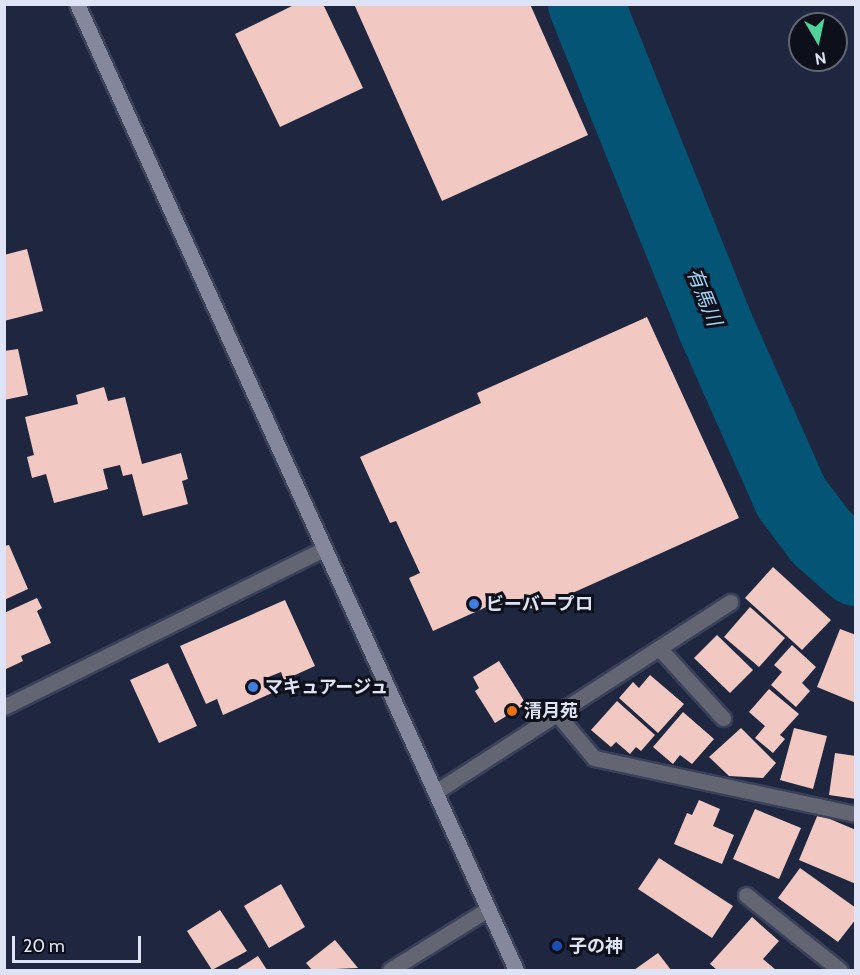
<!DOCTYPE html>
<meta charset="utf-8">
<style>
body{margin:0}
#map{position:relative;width:860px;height:975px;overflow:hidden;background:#1f2640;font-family:Cabin,"Noto Sans JP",sans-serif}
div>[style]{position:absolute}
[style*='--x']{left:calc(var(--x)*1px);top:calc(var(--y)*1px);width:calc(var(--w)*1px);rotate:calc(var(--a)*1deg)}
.river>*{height:76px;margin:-38px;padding:0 38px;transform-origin:38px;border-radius:38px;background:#035475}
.building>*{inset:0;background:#f2c9c2}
.roads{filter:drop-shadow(2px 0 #3a4159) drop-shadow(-2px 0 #3a4159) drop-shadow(0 2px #3a4159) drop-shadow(0 -2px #3a4159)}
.lane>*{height:15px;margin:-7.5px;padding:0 7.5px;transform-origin:7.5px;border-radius:7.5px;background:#646573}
.street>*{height:15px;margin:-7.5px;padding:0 7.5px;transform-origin:7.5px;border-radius:7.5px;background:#646573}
.secondary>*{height:15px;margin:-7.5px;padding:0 7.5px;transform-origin:7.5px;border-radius:7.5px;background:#85879d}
.dots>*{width:16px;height:16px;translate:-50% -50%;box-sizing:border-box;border:3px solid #0d101b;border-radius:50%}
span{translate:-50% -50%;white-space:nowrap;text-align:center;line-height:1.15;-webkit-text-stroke:6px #0d101b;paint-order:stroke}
.poi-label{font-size:18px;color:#dee4f5;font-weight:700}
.left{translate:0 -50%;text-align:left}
.water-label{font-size:20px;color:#9fd4f4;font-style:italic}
.frame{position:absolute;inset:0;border:6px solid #dee4f5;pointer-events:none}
.north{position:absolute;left:788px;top:12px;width:60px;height:60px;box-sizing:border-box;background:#0d101b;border:2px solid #616572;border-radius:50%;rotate:171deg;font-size:16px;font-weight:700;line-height:24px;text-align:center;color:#dee4f5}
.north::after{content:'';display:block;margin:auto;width:21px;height:27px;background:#4fd398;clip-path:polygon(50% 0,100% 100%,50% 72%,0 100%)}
.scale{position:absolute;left:12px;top:936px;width:129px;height:27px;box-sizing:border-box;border:3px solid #dee4f5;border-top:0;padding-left:8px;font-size:18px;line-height:21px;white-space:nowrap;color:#dee4f5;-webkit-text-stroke:4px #0d101b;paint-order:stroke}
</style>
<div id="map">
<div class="river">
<i style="--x:586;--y:4;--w:344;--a:68.1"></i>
<i style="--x:714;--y:323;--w:190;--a:66.1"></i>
<i style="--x:791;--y:497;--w:50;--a:53.1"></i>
<i style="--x:821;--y:537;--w:47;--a:41.5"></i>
</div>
<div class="building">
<i style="clip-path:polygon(296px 4px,323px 4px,363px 88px,280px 127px,235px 34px)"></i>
<i style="clip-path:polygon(354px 4px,530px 4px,588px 135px,442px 201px)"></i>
<i style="clip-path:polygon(27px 249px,43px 311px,4px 321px,4px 255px)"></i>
<i style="clip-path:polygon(647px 317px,739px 518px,537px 609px,493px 604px,433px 631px,409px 578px,420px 573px,396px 521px,390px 523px,360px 457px,481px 403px,477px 393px)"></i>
<i style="clip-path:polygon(18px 349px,28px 395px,4px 400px,4px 351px)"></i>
<i style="clip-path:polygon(104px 387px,108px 401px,125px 397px,142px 464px,181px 453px,188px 479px,182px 481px,188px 504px,143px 516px,132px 474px,123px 476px,120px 465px,103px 469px,108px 489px,54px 503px,46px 474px,32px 478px,27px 457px,34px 455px,25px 417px,78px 404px,76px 395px)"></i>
<i style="clip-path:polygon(9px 545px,28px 589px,4px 600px,4px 546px)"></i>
<i style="clip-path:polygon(773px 567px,831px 620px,802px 650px,745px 598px)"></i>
<i style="clip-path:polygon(37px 598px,42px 608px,37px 611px,51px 643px,21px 656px,23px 661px,4px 670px,4px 613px)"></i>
<i style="clip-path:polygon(285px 600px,315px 666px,284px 680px,281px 672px,266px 678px,272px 693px,223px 715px,217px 699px,206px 704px,180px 646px)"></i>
<i style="clip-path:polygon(750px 607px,785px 638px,759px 667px,724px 637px)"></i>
<i style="clip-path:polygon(840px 629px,856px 635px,856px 703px,817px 687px)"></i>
<i style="clip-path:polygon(717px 635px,753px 670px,730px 693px,694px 658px)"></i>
<i style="clip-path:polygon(792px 645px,816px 667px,802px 683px,810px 691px,796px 707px,771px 685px,782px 672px,774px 665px)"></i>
<i style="clip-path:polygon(499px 661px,526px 704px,495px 723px,475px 691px,479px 688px,473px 677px)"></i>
<i style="clip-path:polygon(168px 663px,197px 726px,159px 743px,130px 680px)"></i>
<i style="clip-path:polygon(650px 675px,684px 704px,658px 733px,619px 698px,633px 682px,639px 688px)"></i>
<i style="clip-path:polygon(769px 689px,799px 714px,780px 735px,785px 739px,773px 753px,755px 738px,765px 726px,749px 712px)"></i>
<i style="clip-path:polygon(617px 701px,655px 735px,641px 751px,636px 747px,630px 754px,616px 742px,611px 747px,591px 730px)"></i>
<i style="clip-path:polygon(683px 712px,714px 739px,692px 764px,680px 755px,673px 764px,653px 747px)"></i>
<i style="clip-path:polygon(741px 728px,776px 763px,763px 778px,729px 776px,709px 757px)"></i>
<i style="clip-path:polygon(794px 728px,827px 736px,813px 789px,780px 780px)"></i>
<i style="clip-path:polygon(835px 753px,856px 756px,856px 799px,829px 795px)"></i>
<i style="clip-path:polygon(699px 800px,720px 809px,713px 826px,734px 835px,722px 864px,674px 844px,687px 813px,692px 815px)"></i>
<i style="clip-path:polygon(755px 809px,801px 828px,779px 879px,733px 859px)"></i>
<i style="clip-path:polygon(818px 814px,856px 830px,856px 884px,799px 860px)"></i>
<i style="clip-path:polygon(659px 858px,733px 906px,712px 938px,638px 889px)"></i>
<i style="clip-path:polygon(800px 868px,856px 908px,856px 919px,838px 942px,778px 898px)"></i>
<i style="clip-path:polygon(281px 884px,305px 927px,269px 948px,244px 906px)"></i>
<i style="clip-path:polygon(220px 910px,247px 951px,212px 970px,187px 931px)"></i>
<i style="clip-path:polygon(752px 917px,779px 941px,763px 959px,776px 970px,717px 970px,710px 964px)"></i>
<i style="clip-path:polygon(335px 940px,358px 968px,312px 970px,306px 963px)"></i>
<i style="clip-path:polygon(658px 953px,671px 970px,634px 970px)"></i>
<i style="clip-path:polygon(258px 956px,267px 970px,236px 970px)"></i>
</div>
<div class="roads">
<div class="lane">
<i style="--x:659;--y:648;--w:95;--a:47.6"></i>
<i style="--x:557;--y:714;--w:57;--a:49.9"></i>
<i style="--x:594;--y:758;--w:268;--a:12.1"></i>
<i style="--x:746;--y:895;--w:120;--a:38.6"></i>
<i style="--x:390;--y:970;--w:115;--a:-31.9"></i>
</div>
<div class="street">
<i style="--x:4;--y:707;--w:355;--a:-26.3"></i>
<i style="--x:437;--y:791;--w:349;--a:-32.8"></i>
</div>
<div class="secondary">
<i style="--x:77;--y:4;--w:1061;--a:65.56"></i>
</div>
</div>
<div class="dots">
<i style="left:474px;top:604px;background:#3f7fe0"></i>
<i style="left:253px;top:687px;background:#3f7fe0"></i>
<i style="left:512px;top:711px;background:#e8710a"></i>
<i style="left:557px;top:946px;background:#1a4fb4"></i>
</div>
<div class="poi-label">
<span class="left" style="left:486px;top:604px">ビーバープロ</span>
<span class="left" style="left:265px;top:687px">マキュアージュ</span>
<span class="left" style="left:524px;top:711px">清月苑</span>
<span class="left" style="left:569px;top:946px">子の神</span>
</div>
<div class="water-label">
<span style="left:704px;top:297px;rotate:68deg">有馬川</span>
</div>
<div class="frame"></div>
<div class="north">N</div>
<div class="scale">20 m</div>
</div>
